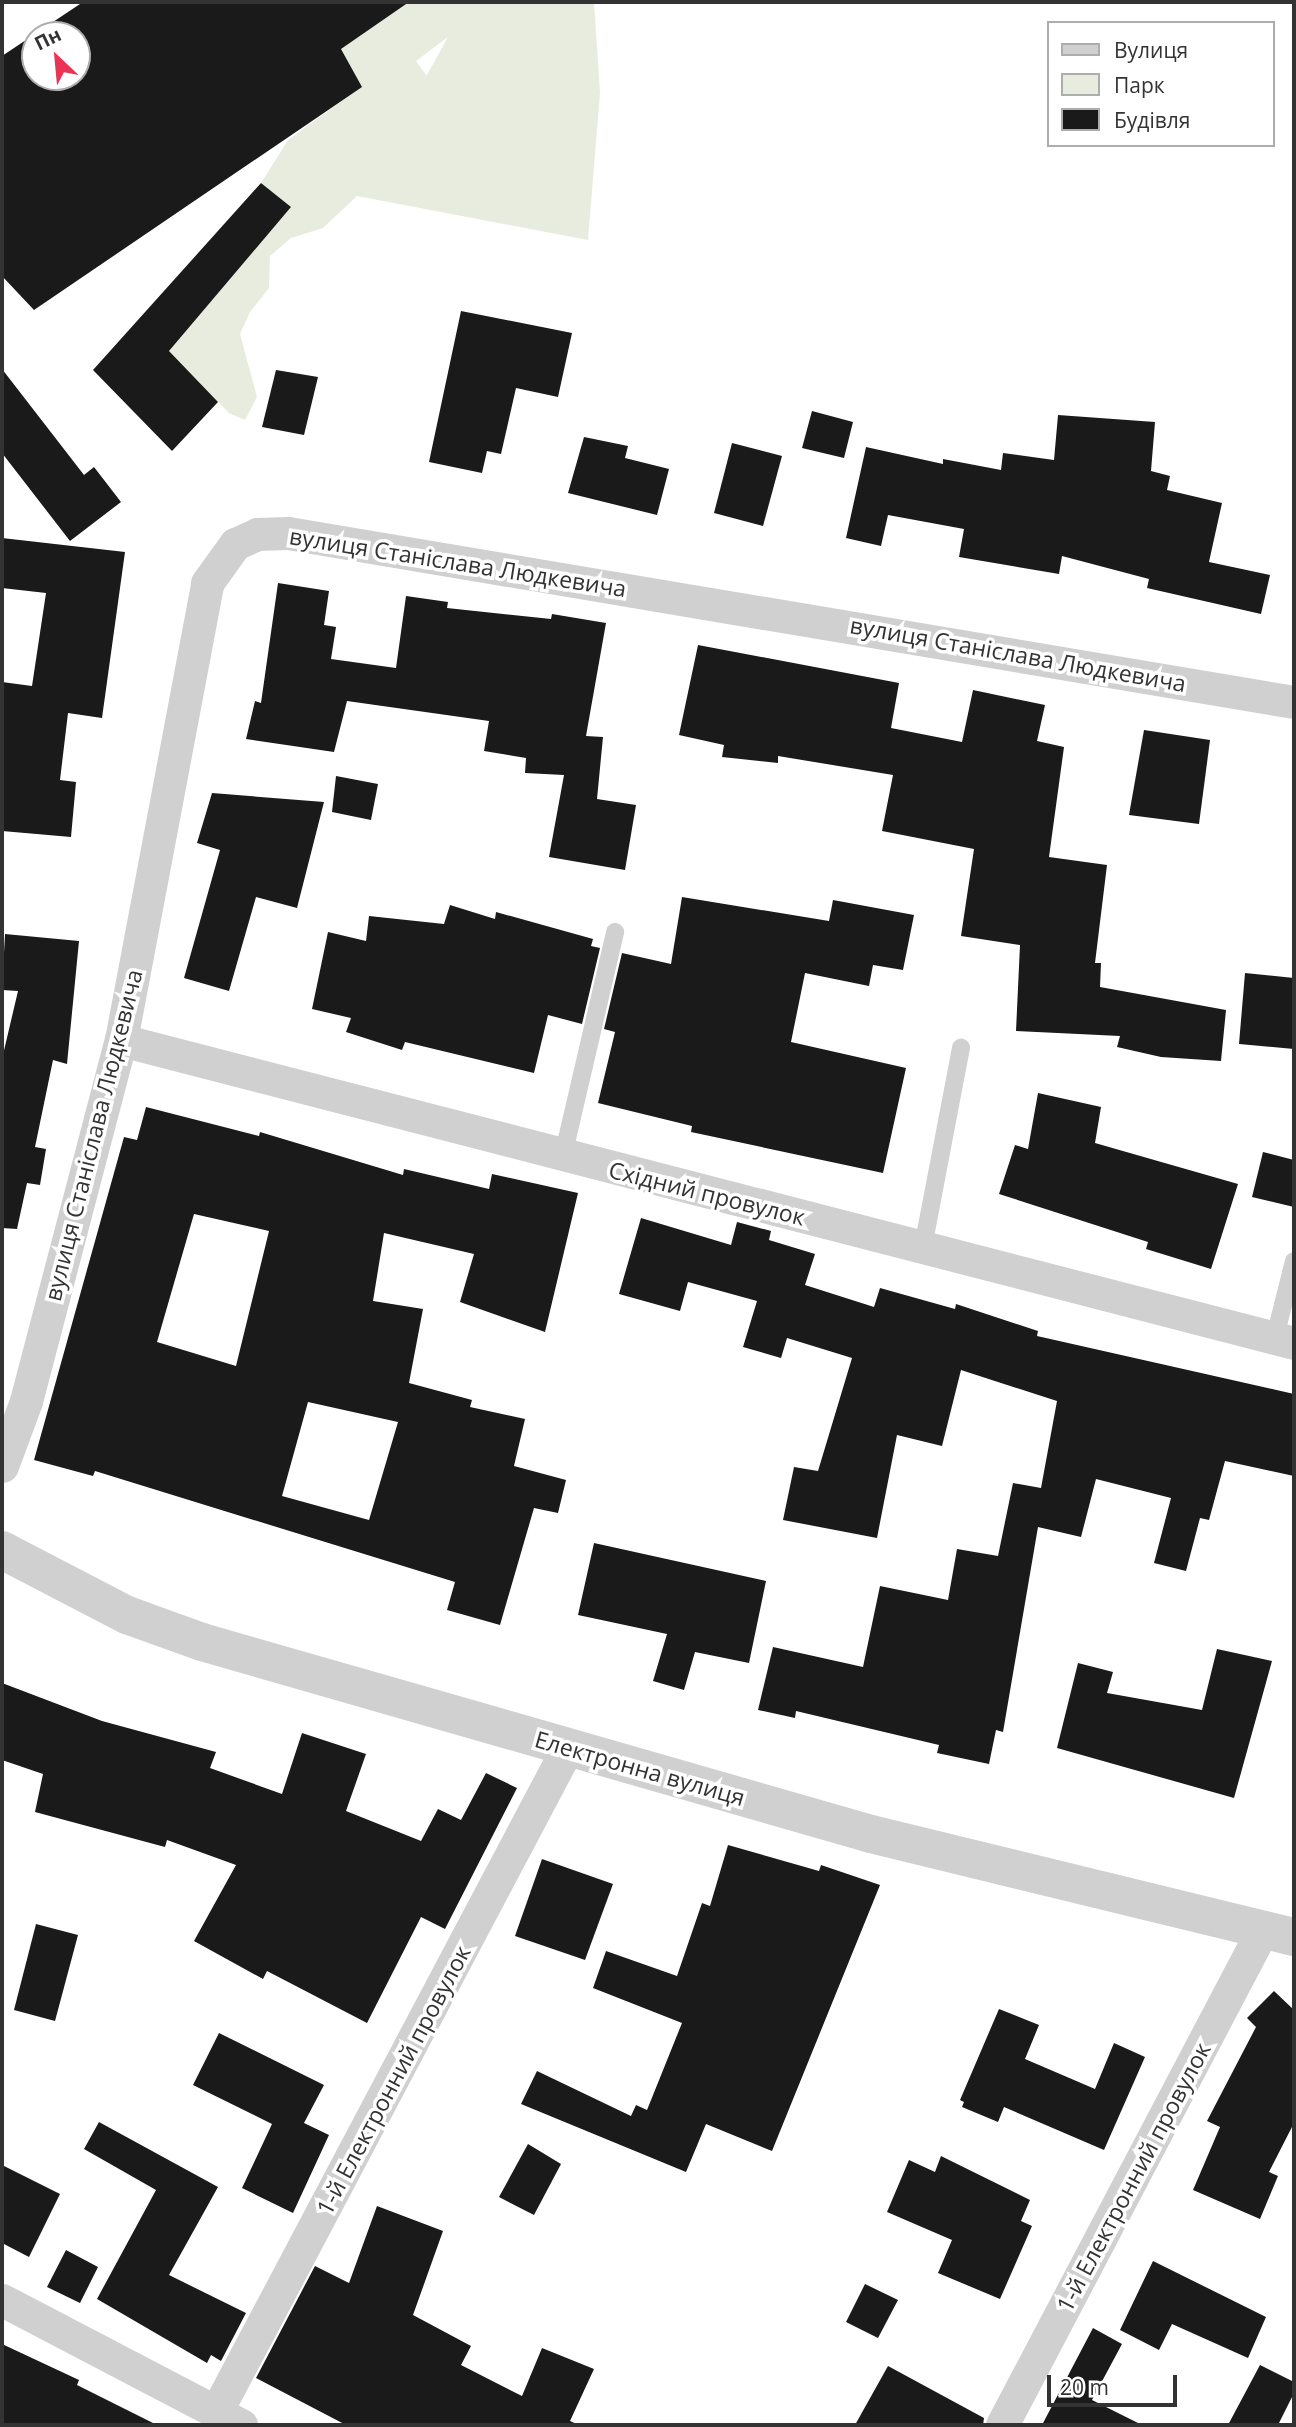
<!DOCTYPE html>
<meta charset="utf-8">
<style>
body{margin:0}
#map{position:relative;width:1296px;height:2427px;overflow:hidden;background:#fff;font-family:"Open Sans",sans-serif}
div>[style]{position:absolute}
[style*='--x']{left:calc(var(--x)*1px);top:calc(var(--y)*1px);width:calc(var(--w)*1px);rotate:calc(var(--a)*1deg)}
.green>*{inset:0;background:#e7ecde}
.building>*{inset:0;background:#1a1a1a}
.service>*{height:18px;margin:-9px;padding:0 9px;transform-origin:9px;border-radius:9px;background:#d0d0d0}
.minor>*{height:33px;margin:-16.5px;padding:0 16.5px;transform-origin:16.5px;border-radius:16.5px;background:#d0d0d0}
.tertiary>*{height:38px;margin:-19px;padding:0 19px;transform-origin:19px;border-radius:19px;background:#d0d0d0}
span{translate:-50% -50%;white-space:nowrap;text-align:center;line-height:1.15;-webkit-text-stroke:7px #fff;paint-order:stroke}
.street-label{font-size:23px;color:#333}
.frame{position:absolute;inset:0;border:4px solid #333;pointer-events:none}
.legend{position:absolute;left:1047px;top:21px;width:228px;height:126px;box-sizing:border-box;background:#fff;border:2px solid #adadad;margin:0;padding:9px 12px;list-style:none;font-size:21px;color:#333}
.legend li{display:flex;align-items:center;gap:14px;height:35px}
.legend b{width:35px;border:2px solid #adadad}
.north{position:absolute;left:21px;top:21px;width:70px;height:70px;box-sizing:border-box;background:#fff;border:2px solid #adadad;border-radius:50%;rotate:334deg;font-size:19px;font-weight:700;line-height:28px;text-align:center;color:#333}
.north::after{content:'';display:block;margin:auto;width:24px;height:32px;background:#ea3456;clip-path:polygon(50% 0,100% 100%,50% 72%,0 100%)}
.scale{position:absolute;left:1047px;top:2375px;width:130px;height:32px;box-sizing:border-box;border:4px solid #333;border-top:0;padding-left:9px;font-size:21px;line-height:24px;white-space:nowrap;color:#333;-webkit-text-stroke:5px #fff;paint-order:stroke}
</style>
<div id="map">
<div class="green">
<i style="clip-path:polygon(evenodd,409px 2px,594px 2px,600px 93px,588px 240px,357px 196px,323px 228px,291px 238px,270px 256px,269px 288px,250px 312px,240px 334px,257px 397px,245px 420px,229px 413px,169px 351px,291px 207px,261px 183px,288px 140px,361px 87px,341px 49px,409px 2px,448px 37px,427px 75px,426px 75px,416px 61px,448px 37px)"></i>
</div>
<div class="building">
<i style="clip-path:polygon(evenodd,83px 2px,409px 2px,341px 49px,362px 87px,34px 310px,2px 276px,2px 56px,83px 2px,35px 35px,77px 35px,77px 77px,35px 77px,35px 35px)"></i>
<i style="clip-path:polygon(261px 183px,291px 207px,169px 351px,218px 402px,172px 451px,93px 370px)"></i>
<i style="clip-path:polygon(461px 311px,572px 333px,558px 397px,516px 388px,501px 454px,487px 451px,482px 473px,429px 462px)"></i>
<i style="clip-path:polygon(2px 369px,84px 475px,94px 467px,121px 502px,70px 541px,2px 453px)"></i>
<i style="clip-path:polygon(276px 370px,318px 377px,304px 435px,262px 427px)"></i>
<i style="clip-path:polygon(812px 411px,853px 422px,844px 458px,802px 448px)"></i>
<i style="clip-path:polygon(1058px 415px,1155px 422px,1151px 471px,1170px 476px,1167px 490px,1222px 503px,1209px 562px,1270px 575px,1261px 614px,1147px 588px,1149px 579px,1062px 556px,1059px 574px,959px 557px,964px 529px,888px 515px,881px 546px,846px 538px,866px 447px,943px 464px,943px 459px,1001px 470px,1003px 453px,1054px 460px)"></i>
<i style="clip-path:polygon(584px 437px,628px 446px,625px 458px,669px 469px,657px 515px,568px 493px)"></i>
<i style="clip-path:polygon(732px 443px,782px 456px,763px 526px,714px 513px)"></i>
<i style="clip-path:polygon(2px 538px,125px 552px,102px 718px,68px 713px,60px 780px,76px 782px,71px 837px,2px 831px,2px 682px,32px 686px,46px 593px,2px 588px)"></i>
<i style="clip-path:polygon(278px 583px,329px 591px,324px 625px,336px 627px,331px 659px,396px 668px,406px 596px,448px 602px,447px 608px,551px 619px,552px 614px,606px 623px,586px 736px,603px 737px,597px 799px,636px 805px,625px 870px,549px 857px,564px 775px,525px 773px,526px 758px,484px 751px,489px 721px,347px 701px,334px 752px,246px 739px,255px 701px,261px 703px)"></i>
<i style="clip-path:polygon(698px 645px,899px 683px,891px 728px,962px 742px,973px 690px,1045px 705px,1037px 741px,1064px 747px,1049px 857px,1107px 865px,1095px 963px,1101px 963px,1100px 987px,1226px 1010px,1221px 1061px,1161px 1057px,1117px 1047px,1120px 1036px,1016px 1031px,1020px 945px,961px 936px,974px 849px,882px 831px,893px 775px,778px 756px,778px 763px,722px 757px,724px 745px,679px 735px)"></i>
<i style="clip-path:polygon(1144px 730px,1210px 740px,1199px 824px,1129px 815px)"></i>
<i style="clip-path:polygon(336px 776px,378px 784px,371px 820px,332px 812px)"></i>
<i style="clip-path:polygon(212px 793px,324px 802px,297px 908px,256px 897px,229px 991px,184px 978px,220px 850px,197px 843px)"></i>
<i style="clip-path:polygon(682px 897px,829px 921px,833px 900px,914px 915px,903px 970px,873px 965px,869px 986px,805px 973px,791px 1042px,906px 1068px,883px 1173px,691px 1132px,692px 1126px,598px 1103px,615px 1032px,604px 1029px,622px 953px,671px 964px)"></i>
<i style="clip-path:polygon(450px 905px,495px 919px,496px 912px,593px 939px,591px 946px,600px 948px,582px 1024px,548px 1015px,534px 1073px,405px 1042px,402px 1050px,346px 1032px,351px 1018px,312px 1009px,328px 932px,366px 941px,369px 916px,444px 924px)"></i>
<i style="clip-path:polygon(5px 934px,79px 941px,67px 1064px,53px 1060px,35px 1147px,46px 1149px,40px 1185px,27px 1183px,17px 1229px,2px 1228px,2px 1059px,18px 991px,2px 990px)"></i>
<i style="clip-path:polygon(1245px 973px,1294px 978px,1294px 1049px,1239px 1044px)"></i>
<i style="clip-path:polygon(1038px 1093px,1101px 1107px,1095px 1143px,1238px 1184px,1211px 1269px,1146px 1249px,1148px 1242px,999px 1194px,1015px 1145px,1028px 1149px)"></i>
<i style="clip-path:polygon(evenodd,146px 1107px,259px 1136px,260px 1132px,403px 1175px,404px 1169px,489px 1189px,492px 1174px,578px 1193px,545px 1332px,460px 1302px,474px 1254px,384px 1233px,373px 1301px,423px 1309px,409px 1383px,472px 1400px,470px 1407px,525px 1419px,514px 1466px,566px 1480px,558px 1513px,534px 1508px,500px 1625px,447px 1610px,455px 1582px,95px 1471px,93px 1476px,34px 1460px,124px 1137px,137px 1140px,146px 1107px,194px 1214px,269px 1231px,236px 1366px,157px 1342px,194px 1214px,146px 1107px,308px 1402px,398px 1422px,369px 1520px,282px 1496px,308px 1402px)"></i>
<i style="clip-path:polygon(1263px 1152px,1294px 1160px,1294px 1207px,1252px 1197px)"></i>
<i style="clip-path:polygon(641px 1218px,731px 1245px,737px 1222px,771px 1231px,769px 1240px,815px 1254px,805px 1285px,874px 1307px,880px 1288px,955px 1309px,956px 1304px,1038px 1331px,1037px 1336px,1294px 1394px,1294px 1476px,1225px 1461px,1209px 1520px,1200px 1518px,1186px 1571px,1154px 1563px,1171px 1498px,1096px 1479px,1081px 1537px,1038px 1527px,1003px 1732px,996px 1730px,989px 1764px,937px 1753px,939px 1745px,796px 1711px,795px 1718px,758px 1710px,773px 1647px,863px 1667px,880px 1586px,948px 1600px,957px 1549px,998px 1556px,1013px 1483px,1041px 1488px,1057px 1401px,961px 1370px,942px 1446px,897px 1435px,877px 1538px,783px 1520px,794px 1467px,818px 1471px,852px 1358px,787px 1338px,781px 1358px,743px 1347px,757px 1301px,688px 1282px,680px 1311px,619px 1294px)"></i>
<i style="clip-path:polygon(594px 1543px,766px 1581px,749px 1663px,695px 1652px,684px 1690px,653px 1681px,667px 1634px,578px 1615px)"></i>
<i style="clip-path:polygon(1217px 1649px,1272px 1661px,1234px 1798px,1057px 1748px,1078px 1663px,1113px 1672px,1107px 1693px,1202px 1710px)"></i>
<i style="clip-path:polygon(2px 1683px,102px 1721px,216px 1752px,210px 1768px,282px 1794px,302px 1733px,366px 1754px,346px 1811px,421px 1841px,438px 1809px,461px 1820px,486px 1773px,517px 1788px,445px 1929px,421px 1917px,367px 2023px,267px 1971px,263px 1979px,194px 1941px,236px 1865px,167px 1840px,165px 1847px,35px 1812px,43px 1774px,2px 1760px)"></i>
<i style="clip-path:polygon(728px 1845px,819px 1871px,821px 1865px,880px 1885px,772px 2151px,706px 2124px,686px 2172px,521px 2104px,537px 2071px,631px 2116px,636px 2105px,647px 2110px,682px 2023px,593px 1988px,606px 1951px,677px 1976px,702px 1903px,710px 1906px)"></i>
<i style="clip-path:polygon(542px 1859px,613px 1884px,585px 1960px,515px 1936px)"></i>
<i style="clip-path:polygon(36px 1924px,78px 1935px,55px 2021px,14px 2010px)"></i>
<i style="clip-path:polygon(1274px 1991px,1294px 2010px,1294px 2123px,1269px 2172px,1278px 2176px,1260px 2219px,1193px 2190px,1220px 2127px,1207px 2121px,1256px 2027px,1247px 2018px)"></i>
<i style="clip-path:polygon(999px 2009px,1039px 2025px,1025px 2059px,1095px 2089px,1114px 2043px,1145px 2057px,1104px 2150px,1004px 2107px,998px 2122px,962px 2107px,964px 2102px,960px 2100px)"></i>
<i style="clip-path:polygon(219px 2033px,324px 2085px,304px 2123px,329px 2135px,293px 2213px,242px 2188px,272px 2124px,193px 2085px)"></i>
<i style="clip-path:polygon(99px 2122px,218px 2187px,169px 2275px,246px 2313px,221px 2361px,211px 2355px,207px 2363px,97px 2299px,156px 2190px,84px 2149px)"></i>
<i style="clip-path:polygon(528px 2144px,561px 2164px,534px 2215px,499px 2197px)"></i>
<i style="clip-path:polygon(941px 2156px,1030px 2200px,1021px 2221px,1032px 2226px,1000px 2299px,938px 2273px,952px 2240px,887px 2212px,909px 2160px,935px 2172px)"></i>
<i style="clip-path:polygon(2px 2165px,60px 2194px,29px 2257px,2px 2243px)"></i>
<i style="clip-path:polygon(377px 2206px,443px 2231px,413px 2315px,471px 2346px,461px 2365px,522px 2396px,542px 2348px,594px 2369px,570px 2421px,579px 2425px,346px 2425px,256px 2378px,315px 2266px,349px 2283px)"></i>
<i style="clip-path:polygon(66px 2250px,98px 2267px,80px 2303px,47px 2287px)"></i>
<i style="clip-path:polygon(1153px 2261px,1266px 2317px,1248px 2358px,1172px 2324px,1159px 2350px,1120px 2330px)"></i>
<i style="clip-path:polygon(865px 2284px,898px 2300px,878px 2338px,846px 2322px)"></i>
<i style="clip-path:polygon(1093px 2328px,1122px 2344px,1092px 2400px,1142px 2425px,1042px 2425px)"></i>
<i style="clip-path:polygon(2px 2344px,79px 2380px,77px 2385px,157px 2425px,2px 2425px)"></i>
<i style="clip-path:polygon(1260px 2365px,1294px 2382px,1294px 2393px,1278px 2425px,1228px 2425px)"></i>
<i style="clip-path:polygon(888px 2366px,984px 2418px,983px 2425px,855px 2425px)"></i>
</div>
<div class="service">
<i style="--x:563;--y:1156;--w:230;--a:-76.9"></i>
<i style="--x:923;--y:1247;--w:203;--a:-79.2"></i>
<i style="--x:1275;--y:1337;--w:78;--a:-76"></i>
</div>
<div class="minor">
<i style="--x:121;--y:1040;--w:1212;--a:14.48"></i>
<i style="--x:2;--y:1466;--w:69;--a:-69.7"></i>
<i style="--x:26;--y:1401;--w:373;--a:-75.3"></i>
<i style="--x:121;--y:1040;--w:465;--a:-79.3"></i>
<i style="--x:207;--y:583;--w:48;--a:-54.3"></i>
<i style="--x:235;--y:544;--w:24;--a:-24"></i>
<i style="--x:257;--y:534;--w:31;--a:-2"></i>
<i style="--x:288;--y:533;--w:1020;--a:9.54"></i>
<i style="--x:2;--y:2300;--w:270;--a:27.6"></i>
<i style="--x:216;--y:2412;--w:752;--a:-62.11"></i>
<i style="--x:1002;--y:2425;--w:560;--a:-62.25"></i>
</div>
<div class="tertiary">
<i style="--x:2;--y:1550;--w:141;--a:27.5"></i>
<i style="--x:127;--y:1615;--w:80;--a:19.8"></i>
<i style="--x:202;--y:1642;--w:696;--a:16.01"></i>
<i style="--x:871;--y:1834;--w:435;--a:13.7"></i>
</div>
<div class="street-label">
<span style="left:458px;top:562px;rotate:9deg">вулиця Станіслава Людкевича</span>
<span style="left:1018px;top:654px;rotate:10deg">вулиця Станіслава Людкевича</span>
<span style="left:93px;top:1135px;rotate:-76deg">вулиця Станіслава Людкевича</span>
<span style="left:707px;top:1193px;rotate:14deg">Східний провулок</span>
<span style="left:640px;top:1768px;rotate:16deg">Електронна вулиця</span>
<span style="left:393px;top:2080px;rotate:-62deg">1-й Електронний провулок</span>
<span style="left:1133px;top:2177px;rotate:-62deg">1-й Електронний провулок</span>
</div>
<div class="frame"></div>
<ul class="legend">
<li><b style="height:9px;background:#d0d0d0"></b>Вулиця</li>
<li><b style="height:19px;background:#e7ecde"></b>Парк</li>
<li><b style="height:19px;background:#1a1a1a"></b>Будівля</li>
</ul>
<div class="north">Пн</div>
<div class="scale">20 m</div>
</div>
